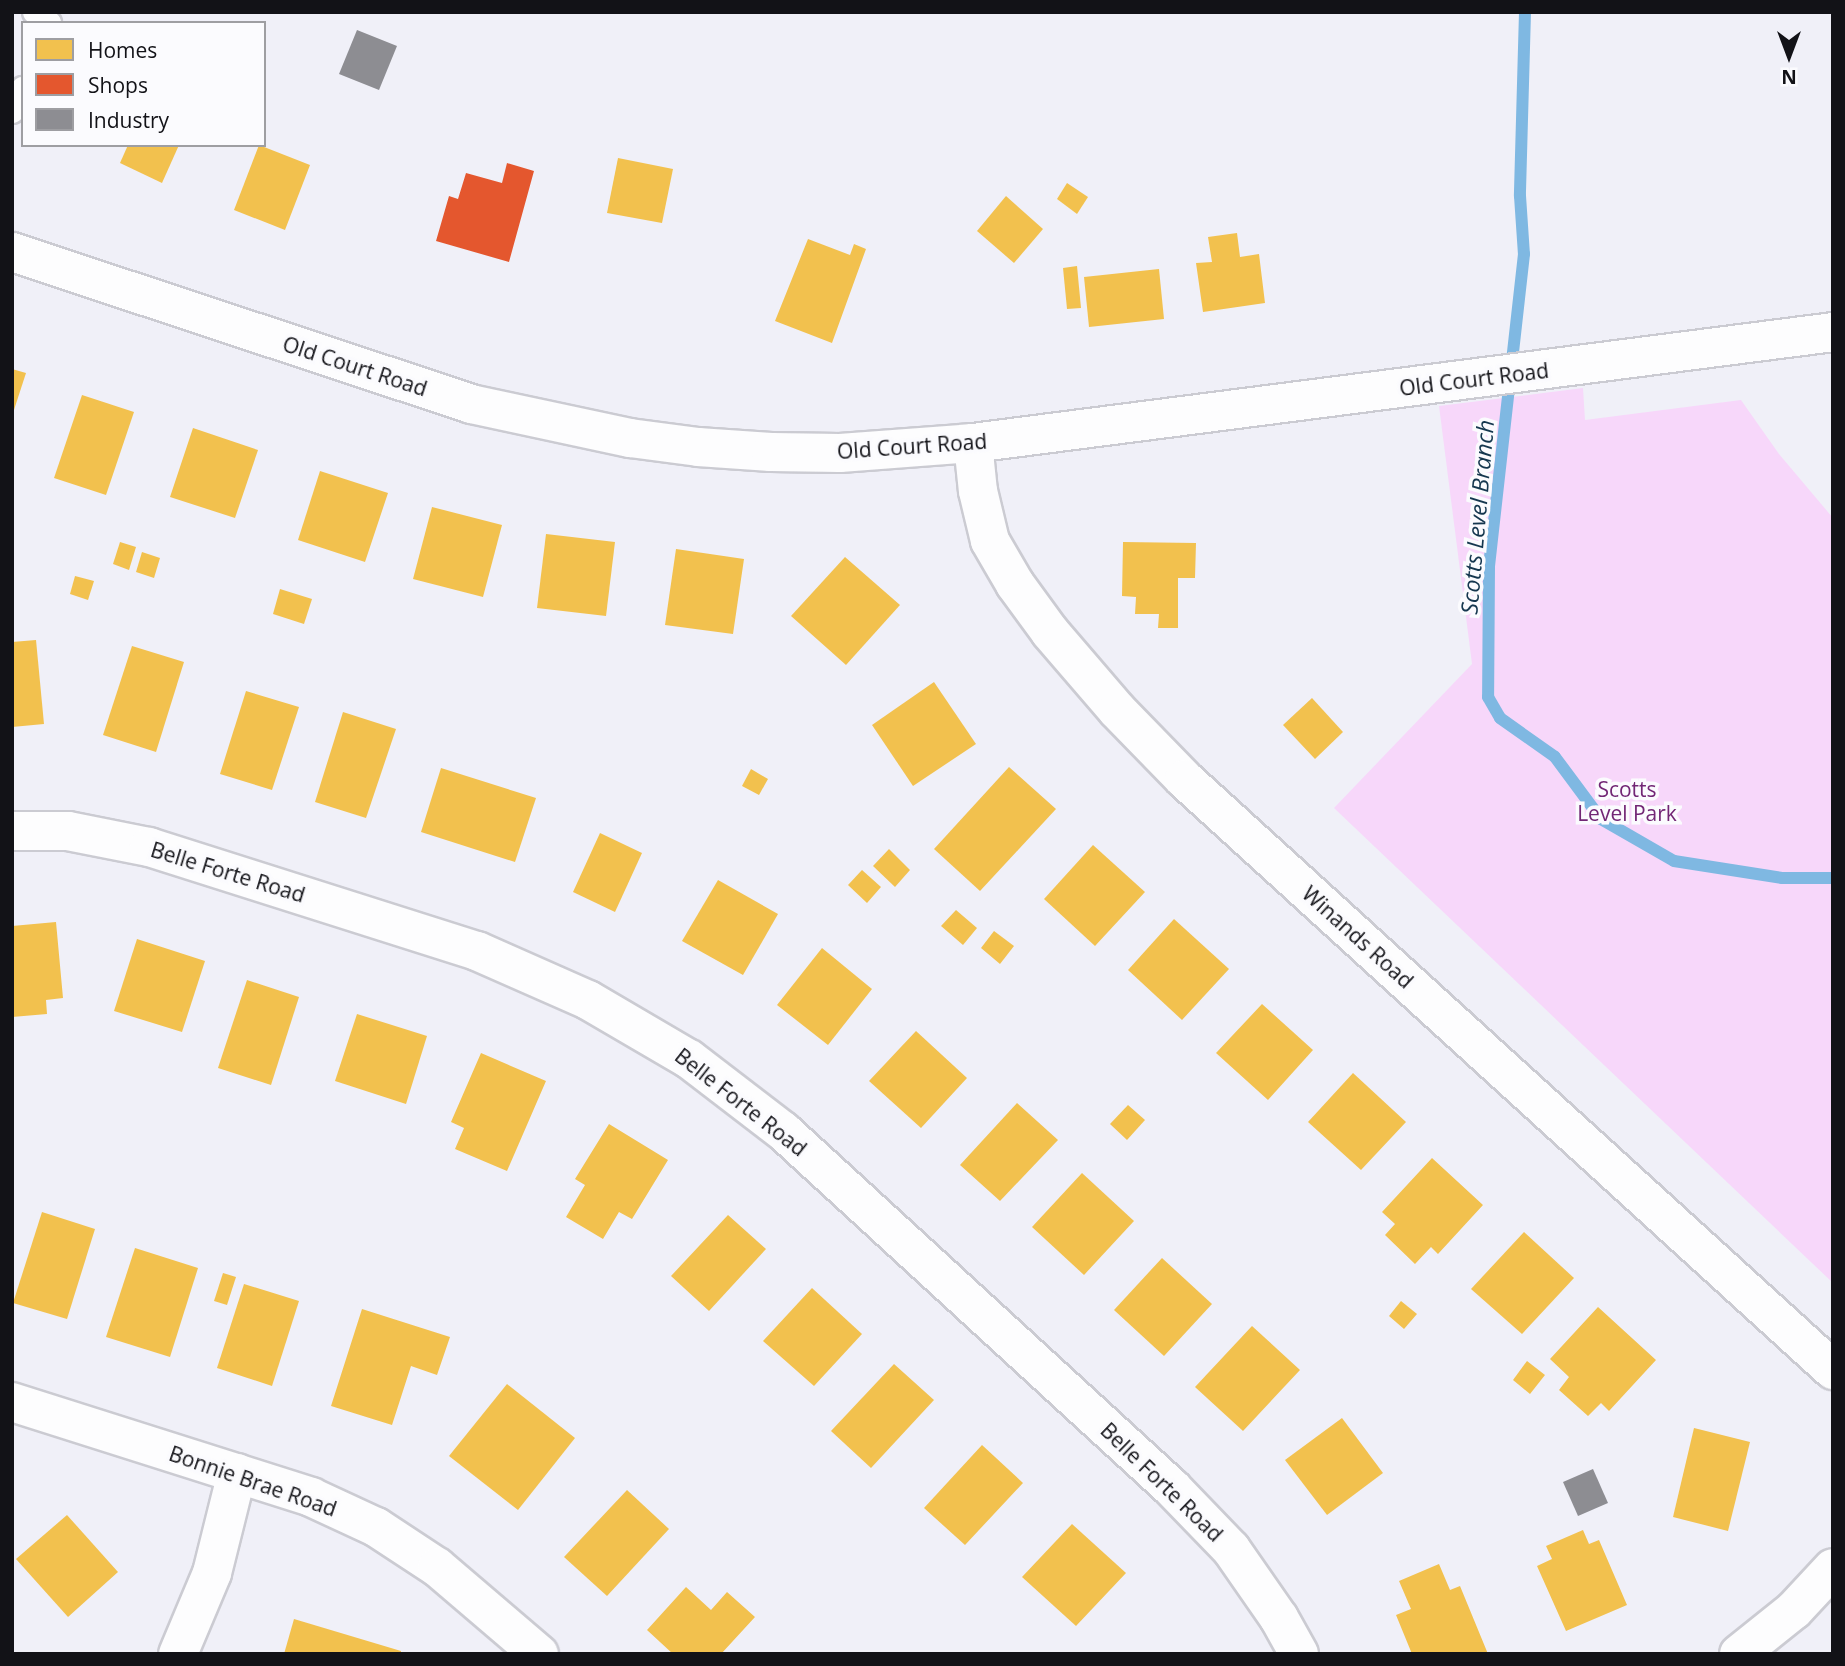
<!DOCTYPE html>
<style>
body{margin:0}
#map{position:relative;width:1845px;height:1666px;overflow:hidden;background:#f0f0f8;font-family:"Open Sans",sans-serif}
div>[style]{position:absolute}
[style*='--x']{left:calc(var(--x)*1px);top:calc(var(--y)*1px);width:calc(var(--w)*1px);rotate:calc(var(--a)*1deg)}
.green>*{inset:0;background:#f7d7fa}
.homes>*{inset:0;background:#f2c14e}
.shops>*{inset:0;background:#e4572e}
.industry>*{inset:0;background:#8d8d92}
.stream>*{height:12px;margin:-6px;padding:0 6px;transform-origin:6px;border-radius:6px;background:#7fb8e2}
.roads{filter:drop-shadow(2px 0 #cbcbd2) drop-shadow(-2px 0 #cbcbd2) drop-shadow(0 2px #cbcbd2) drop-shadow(0 -2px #cbcbd2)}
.lane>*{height:24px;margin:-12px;padding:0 12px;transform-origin:12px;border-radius:12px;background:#fdfdfe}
.street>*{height:38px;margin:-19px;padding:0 19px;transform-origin:19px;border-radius:19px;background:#fdfdfe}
.secondary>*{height:38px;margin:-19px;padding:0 19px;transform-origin:19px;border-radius:19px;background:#fdfdfe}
span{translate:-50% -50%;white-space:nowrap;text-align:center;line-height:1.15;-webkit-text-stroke:7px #fbfbfe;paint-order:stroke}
.street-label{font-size:21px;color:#121217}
.park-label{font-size:21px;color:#722675}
.water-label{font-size:23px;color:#15374f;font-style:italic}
.frame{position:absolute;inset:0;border:14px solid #121217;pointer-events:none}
.legend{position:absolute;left:21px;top:21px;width:245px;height:126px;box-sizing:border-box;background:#fbfbfe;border:2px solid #9e9ea2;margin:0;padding:9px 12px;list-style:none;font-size:21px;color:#121217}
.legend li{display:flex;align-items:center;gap:14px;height:35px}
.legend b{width:35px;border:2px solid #9e9ea2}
.north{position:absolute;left:1754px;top:21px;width:70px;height:70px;-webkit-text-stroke:5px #fbfbfe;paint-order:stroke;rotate:180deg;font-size:19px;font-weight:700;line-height:28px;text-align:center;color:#121217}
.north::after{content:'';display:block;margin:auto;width:24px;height:32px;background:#121217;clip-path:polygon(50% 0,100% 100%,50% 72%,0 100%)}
</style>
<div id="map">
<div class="green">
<i style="clip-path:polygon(1583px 388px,1585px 420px,1741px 400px,1779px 454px,1833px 518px,1833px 1283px,1334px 808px,1472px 664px,1439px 406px)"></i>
</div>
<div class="homes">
<i style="clip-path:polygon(128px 145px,179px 145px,162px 183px,120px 163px)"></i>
<i style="clip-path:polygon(259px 145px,310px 165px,285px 230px,234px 210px)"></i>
<i style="clip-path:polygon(618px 158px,673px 169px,662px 223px,607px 213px)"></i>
<i style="clip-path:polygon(1067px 183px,1088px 197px,1077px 214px,1057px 199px)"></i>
<i style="clip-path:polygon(1006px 196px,1043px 229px,1014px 263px,977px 231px)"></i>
<i style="clip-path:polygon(1237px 233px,1240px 257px,1259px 254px,1265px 303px,1203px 312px,1196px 263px,1212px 262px,1208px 237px)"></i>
<i style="clip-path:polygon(808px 239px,850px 255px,854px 244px,866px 249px,832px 343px,775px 321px)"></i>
<i style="clip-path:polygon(1077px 266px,1081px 308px,1067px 309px,1063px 268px)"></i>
<i style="clip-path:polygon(1159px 269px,1164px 319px,1089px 327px,1084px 277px)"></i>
<i style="clip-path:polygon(12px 369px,26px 373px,13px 413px,12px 413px)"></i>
<i style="clip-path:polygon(82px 395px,134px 412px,106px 495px,54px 478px)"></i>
<i style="clip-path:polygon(193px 428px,258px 450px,235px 518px,170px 497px)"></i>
<i style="clip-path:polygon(320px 471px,388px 493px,365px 562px,298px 540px)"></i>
<i style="clip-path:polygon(432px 507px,502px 525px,483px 597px,413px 579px)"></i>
<i style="clip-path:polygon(546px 534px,615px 542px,606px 616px,537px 608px)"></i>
<i style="clip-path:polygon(120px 542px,136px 547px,129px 570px,113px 564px)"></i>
<i style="clip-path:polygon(1123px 542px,1196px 543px,1195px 578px,1178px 578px,1178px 628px,1158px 628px,1159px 614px,1135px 614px,1136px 597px,1122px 596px)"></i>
<i style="clip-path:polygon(676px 549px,744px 559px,733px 634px,665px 625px)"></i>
<i style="clip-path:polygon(142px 552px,160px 558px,154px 578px,136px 572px)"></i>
<i style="clip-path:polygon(845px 557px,900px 605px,846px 665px,791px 616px)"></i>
<i style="clip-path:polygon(75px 576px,94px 581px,88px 600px,70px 594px)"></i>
<i style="clip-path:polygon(280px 589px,312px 599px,304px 624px,273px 614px)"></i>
<i style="clip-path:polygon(36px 640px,44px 724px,12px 727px,12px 642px)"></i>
<i style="clip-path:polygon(132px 646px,184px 662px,156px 752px,103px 735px)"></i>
<i style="clip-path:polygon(934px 682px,976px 744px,913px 786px,872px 725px)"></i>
<i style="clip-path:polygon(246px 691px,299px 707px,272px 790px,220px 774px)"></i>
<i style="clip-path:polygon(1312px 698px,1343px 732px,1315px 759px,1283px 725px)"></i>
<i style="clip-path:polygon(343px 712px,396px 729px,366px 818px,315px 802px)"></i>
<i style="clip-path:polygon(1009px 767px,1056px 809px,980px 891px,934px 849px)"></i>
<i style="clip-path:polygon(441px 768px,536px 798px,515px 862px,421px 832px)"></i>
<i style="clip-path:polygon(751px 769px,768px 779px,759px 795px,742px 786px)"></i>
<i style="clip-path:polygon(600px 833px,642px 853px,615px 912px,573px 892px)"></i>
<i style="clip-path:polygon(1093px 845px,1145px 892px,1095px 946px,1044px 899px)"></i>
<i style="clip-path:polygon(889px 849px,910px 870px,895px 887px,873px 866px)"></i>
<i style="clip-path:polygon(862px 870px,881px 887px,867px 903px,848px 885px)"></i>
<i style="clip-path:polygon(718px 880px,778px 914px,743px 975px,682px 941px)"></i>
<i style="clip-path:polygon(956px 910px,977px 928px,963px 945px,941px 926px)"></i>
<i style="clip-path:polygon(1174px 919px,1229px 969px,1182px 1020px,1128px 970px)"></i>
<i style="clip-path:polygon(56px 922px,63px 998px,46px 1000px,47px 1014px,12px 1017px,12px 926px)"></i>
<i style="clip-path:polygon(994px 931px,1014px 946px,1000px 964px,981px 948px)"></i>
<i style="clip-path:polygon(137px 939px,205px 961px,182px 1032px,114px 1011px)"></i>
<i style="clip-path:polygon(822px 948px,872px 989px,828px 1045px,777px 1005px)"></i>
<i style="clip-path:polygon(247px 980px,299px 997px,271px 1085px,218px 1068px)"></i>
<i style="clip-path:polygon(1262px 1004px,1313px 1050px,1268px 1100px,1216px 1053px)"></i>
<i style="clip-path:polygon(357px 1014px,427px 1036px,406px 1104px,335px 1081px)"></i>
<i style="clip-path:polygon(916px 1031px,967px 1078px,921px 1128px,869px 1081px)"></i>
<i style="clip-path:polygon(481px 1053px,546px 1081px,507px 1171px,455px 1149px,464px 1128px,451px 1122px)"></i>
<i style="clip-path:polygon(1353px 1073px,1406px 1122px,1361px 1170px,1308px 1122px)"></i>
<i style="clip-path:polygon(1017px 1103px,1058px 1140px,1000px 1201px,960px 1165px)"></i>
<i style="clip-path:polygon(1128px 1105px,1145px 1120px,1127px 1140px,1110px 1124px)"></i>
<i style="clip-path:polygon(609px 1124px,668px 1160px,632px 1219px,619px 1212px,603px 1239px,566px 1217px,585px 1185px,575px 1179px)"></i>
<i style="clip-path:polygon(1432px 1158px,1483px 1205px,1438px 1254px,1431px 1247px,1415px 1264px,1385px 1235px,1395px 1224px,1382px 1212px)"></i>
<i style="clip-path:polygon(1082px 1173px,1134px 1221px,1084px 1275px,1032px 1227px)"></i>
<i style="clip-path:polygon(42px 1212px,95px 1229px,67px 1319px,13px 1303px)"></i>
<i style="clip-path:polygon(728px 1215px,766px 1249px,709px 1311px,671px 1276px)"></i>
<i style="clip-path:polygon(1524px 1232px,1574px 1278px,1522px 1334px,1471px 1289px)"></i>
<i style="clip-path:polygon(135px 1248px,198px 1268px,170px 1357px,106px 1337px)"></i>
<i style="clip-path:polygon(1162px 1258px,1212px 1304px,1164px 1356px,1114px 1310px)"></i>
<i style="clip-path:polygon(223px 1273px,236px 1277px,227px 1305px,214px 1301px)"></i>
<i style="clip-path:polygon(244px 1284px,299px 1301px,272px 1386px,217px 1368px)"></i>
<i style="clip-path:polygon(812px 1288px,862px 1334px,814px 1386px,763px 1341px)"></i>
<i style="clip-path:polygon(1401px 1301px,1417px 1314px,1404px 1329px,1389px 1316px)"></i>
<i style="clip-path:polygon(1598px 1307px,1656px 1360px,1609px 1411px,1601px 1403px,1588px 1416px,1559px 1390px,1569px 1377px,1550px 1359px)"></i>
<i style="clip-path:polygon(362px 1309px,450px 1337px,437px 1375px,411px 1366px,392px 1425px,331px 1406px)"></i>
<i style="clip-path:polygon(1252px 1326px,1300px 1370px,1243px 1431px,1195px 1387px)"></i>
<i style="clip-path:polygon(1527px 1361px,1545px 1375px,1530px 1394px,1513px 1380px)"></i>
<i style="clip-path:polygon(894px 1364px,934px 1400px,871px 1468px,831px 1431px)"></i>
<i style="clip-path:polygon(507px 1384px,575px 1438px,518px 1510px,449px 1456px)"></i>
<i style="clip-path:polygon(1342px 1418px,1383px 1473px,1327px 1515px,1285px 1460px)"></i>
<i style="clip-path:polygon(1694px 1428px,1750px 1442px,1728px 1531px,1673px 1517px)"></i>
<i style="clip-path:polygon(982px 1445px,1023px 1483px,965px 1545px,924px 1508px)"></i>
<i style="clip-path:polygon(627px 1490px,669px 1529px,607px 1596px,564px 1557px)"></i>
<i style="clip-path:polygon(67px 1515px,118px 1572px,68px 1617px,16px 1559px)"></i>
<i style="clip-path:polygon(1072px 1524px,1126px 1573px,1076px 1626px,1022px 1577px)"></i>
<i style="clip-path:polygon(1583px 1530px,1589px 1544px,1599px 1540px,1627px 1605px,1566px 1631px,1537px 1566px,1552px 1559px,1546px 1546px)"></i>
<i style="clip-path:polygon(1439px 1564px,1450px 1590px,1460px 1586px,1488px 1654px,1412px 1654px,1396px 1615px,1411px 1609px,1399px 1581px)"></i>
<i style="clip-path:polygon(686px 1587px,711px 1610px,727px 1592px,755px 1617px,721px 1654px,673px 1654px,647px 1630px)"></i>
<i style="clip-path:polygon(294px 1619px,401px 1651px,401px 1654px,284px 1654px)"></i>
</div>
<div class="shops">
<i style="clip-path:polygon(507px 163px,534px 171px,509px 262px,436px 241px,449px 196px,458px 199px,466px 173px,502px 183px)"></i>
</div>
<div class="industry">
<i style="clip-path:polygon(357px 30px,397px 46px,379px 90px,339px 74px)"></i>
<i style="clip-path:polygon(1593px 1469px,1608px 1503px,1578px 1516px,1563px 1482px)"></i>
</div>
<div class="stream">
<i style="--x:1525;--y:12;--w:184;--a:91.6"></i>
<i style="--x:1520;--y:196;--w:58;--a:86.1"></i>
<i style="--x:1524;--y:254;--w:315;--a:96.4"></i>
<i style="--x:1489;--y:567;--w:130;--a:90.4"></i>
<i style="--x:1488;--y:697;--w:24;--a:60"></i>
<i style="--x:1500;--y:718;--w:67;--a:35.3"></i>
<i style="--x:1555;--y:757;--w:77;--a:53.4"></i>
<i style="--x:1601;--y:819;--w:84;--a:29.9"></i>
<i style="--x:1674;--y:861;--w:109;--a:8.9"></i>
<i style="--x:1782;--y:878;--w:51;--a:0"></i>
</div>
<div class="roads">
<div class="lane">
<i style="--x:35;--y:12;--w:18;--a:38"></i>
<i style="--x:12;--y:111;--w:25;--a:-63"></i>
</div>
<div class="street">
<i style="--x:12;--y:831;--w:56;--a:0"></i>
<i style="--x:68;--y:831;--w:83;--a:11.2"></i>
<i style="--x:149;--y:847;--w:344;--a:17.6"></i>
<i style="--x:477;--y:951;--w:121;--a:23.8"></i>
<i style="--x:588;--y:1000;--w:117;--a:30.3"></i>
<i style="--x:689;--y:1059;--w:118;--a:37.5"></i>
<i style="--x:783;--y:1131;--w:528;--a:42.54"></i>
<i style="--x:1172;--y:1488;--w:85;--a:46"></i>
<i style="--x:1231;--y:1549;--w:84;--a:55.2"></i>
<i style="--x:1279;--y:1618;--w:41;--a:60.9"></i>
<i style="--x:12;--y:1402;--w:314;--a:17.6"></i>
<i style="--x:311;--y:1497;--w:72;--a:24.8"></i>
<i style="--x:376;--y:1527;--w:73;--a:33.3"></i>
<i style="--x:437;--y:1567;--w:134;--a:40.5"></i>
<i style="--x:178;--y:1654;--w:88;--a:-67.2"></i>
<i style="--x:212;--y:1573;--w:103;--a:-76"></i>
<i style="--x:1739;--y:1654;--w:70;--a:-38.7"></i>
<i style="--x:1794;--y:1610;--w:57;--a:-47.1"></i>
</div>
<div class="secondary">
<i style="--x:12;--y:252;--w:484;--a:18.3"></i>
<i style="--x:471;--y:404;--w:163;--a:12.1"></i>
<i style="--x:630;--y:438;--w:69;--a:7.5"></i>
<i style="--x:698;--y:447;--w:73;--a:3.9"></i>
<i style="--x:771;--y:452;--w:69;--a:0.8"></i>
<i style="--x:840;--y:453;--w:133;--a:-4.3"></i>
<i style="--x:973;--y:443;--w:867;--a:-7.35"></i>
<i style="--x:973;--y:443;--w:48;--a:84.1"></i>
<i style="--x:978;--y:491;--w:51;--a:76.5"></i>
<i style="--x:990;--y:541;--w:50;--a:59.8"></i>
<i style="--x:1015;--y:584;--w:59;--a:53.9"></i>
<i style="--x:1050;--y:632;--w:103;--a:49.3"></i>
<i style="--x:1117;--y:710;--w:96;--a:45.8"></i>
<i style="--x:1184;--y:779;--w:878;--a:42.32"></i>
</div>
</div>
<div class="street-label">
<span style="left:355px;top:366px;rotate:18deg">Old Court Road</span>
<span style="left:1474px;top:379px;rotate:-7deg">Old Court Road</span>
<span style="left:912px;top:446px;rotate:-4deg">Old Court Road</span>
<span style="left:228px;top:872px;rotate:17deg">Belle Forte Road</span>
<span style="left:1358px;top:937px;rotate:42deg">Winands Road</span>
<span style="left:741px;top:1102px;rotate:38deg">Belle Forte Road</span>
<span style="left:253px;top:1481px;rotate:19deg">Bonnie Brae Road</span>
<span style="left:1162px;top:1482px;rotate:44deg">Belle Forte Road</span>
</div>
<div class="park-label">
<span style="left:1627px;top:801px">Scotts<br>Level Park</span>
</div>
<div class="water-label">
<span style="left:1477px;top:517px;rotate:-85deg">Scotts Level Branch</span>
</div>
<div class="frame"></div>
<ul class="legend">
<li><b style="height:19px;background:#f2c14e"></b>Homes</li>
<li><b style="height:19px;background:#e4572e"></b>Shops</li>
<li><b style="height:19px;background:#8d8d92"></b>Industry</li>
</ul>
<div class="north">N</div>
</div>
